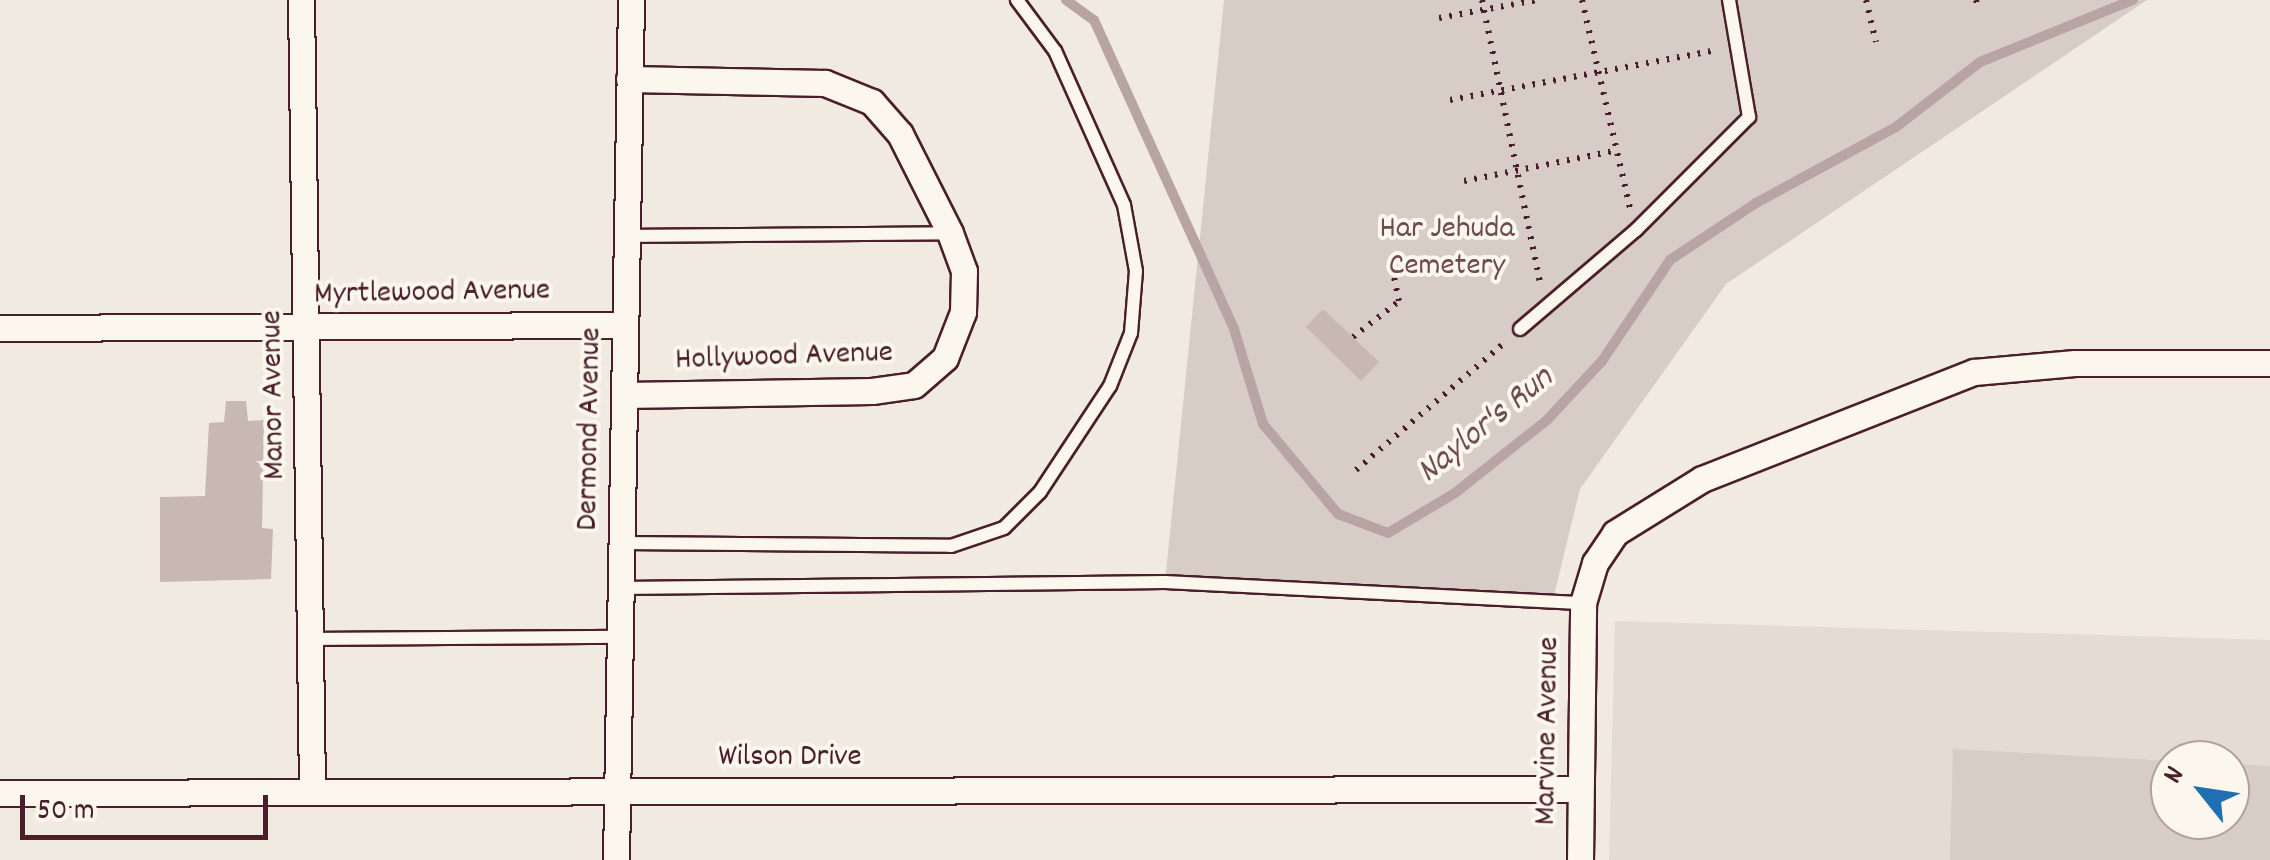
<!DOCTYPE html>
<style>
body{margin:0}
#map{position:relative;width:2270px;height:860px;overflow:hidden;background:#f0eae0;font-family:Dekko,sans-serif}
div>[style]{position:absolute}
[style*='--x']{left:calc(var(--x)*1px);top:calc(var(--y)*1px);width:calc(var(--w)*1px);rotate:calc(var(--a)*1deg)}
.built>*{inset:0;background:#e4dbd2}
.green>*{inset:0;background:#d8ccc6}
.stream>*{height:10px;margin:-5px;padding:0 5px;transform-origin:5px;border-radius:5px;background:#b8a4a2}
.building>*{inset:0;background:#c8b8b3}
.path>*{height:6px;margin-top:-3px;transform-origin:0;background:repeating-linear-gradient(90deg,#4a1f2b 0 2.5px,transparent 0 10.5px)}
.roads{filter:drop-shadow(2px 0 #4a1f2b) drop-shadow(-2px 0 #4a1f2b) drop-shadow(0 2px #4a1f2b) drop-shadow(0 -2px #4a1f2b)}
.service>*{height:12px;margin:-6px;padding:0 6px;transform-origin:6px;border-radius:6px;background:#fbf7ec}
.minor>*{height:25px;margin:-12.5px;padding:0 12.5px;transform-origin:12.5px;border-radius:12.5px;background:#fbf7ec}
span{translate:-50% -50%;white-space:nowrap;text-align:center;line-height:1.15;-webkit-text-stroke:8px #fbf7ec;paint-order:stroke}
.park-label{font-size:32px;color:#6e4a52}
.street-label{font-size:32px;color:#4a1f2b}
.water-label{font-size:35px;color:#704e55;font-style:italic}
.north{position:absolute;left:2150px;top:740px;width:100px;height:100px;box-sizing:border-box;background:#fbf7ec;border:2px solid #b4a19f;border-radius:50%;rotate:300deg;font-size:28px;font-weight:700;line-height:40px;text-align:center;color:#4a1f2b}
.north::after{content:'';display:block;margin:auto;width:35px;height:45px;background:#1f6fb2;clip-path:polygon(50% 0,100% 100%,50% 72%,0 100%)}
.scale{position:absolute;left:20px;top:795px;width:248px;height:45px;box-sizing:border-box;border:5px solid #4a1f2b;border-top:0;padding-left:12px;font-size:30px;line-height:35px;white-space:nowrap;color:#4a1f2b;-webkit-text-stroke:8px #fbf7ec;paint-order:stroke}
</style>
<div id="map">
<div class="built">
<i style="clip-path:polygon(evenodd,1615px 621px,2270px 640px,2270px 860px,1609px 860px,1615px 621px,2170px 760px,2230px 760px,2230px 820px,2170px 820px,2170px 760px)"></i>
</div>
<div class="green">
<i style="clip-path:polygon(1224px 0,2147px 0,1726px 284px,1580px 489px,1554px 595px,1165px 582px)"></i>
<i style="clip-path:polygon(1953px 749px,2170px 761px,2170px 820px,2230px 820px,2230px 764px,2270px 766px,2270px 860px,1950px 860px)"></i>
</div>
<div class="stream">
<i style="--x:1066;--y:0;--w:34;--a:36"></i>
<i style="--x:1094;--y:20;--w:339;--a:65.6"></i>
<i style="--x:1234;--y:329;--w:99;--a:73"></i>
<i style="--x:1263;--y:424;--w:117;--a:50.2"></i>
<i style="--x:1338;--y:514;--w:53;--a:20.8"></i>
<i style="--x:1388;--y:533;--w:78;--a:-30.8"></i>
<i style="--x:1455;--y:493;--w:117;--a:-38.4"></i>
<i style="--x:1547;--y:420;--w:81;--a:-47"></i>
<i style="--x:1602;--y:361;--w:122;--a:-56"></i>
<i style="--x:1670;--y:260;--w:103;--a:-33.5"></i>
<i style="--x:1756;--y:203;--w:159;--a:-28.5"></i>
<i style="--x:1896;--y:127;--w:106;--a:-37.7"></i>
<i style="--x:1980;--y:62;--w:165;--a:-22.1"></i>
</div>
<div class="building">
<i style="clip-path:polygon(1323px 309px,1379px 362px,1361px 381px,1306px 327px)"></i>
<i style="clip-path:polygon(226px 401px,246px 401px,248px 421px,264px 420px,262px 528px,273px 529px,271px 579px,160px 582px,160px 497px,205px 496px,209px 423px,224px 422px)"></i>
</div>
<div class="path">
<i style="--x:1482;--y:0;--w:289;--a:78.4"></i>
<i style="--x:1582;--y:0;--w:213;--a:77"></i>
<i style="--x:1866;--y:0;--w:43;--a:76.6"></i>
<i style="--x:1976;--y:0;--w:4;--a:76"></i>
<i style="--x:1439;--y:18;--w:100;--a:-10.4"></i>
<i style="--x:1450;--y:100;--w:272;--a:-10.6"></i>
<i style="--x:1464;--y:181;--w:153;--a:-11.3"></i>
<i style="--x:1353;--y:337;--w:58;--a:-38"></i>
<i style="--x:1399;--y:301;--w:24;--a:-102"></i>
<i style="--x:1356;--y:470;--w:195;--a:-40.6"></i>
</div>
<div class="roads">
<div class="service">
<i style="--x:626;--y:236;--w:323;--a:-0.5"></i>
<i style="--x:1520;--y:329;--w:153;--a:-40.5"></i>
<i style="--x:1636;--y:230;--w:160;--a:-45"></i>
<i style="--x:1749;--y:117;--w:119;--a:-99.7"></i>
<i style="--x:622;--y:543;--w:329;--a:0.5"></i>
<i style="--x:951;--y:546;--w:56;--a:-18.8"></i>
<i style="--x:1004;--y:528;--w:51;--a:-45"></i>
<i style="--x:1040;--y:492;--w:127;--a:-56.6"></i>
<i style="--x:1110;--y:386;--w:57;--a:-68.4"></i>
<i style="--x:1131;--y:333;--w:62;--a:-85.4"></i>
<i style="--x:1136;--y:271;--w:67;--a:-100.3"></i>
<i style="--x:1124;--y:205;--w:169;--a:-114.1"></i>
<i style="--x:1055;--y:51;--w:64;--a:-126.7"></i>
<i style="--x:620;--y:588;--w:545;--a:-0.63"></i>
<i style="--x:1165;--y:582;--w:419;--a:2.9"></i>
<i style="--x:312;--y:639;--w:308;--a:-0.4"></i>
</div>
<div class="minor">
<i style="--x:301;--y:0;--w:789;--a:89.2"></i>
<i style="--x:0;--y:328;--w:625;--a:-0.28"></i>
<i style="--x:624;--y:395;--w:248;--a:-0.9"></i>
<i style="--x:872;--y:391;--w:42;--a:-8.1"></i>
<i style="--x:914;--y:385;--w:41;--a:-41.1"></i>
<i style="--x:945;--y:358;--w:49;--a:-68.6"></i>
<i style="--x:963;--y:312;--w:41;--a:-88.6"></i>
<i style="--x:964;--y:271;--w:40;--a:-110.2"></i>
<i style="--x:950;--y:233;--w:111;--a:-116.8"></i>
<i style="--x:900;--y:134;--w:43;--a:-131.2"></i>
<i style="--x:872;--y:102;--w:51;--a:-158"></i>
<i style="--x:825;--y:83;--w:196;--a:-178.8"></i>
<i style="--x:0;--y:793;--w:1580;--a:-0.15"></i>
<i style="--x:616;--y:860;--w:860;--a:-89"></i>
<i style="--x:1580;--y:860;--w:257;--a:-89.3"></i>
<i style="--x:1583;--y:603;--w:42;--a:-73.3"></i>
<i style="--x:1595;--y:563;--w:36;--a:-56"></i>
<i style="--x:1615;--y:533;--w:102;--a:-31.8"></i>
<i style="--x:1702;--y:479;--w:292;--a:-21.5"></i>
<i style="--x:1974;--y:372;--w:101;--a:-5.1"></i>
<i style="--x:2075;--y:363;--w:195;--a:0"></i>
</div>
</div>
<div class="park-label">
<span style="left:1447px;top:249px">Har Jehuda<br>Cemetery</span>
</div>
<div class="street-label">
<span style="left:432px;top:294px;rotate:-1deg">Myrtlewood Avenue</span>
<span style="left:784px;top:358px;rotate:-2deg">Hollywood Avenue</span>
<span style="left:275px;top:395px;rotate:-91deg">Manor Avenue</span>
<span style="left:591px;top:429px;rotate:-89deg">Dermond Avenue</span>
<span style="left:1549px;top:731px;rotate:-89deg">Marvine Avenue</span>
<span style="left:790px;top:758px">Wilson Drive</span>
</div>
<div class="water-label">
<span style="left:1486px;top:426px;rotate:-39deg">Naylor's Run</span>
</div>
<div class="north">N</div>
<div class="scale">50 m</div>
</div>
